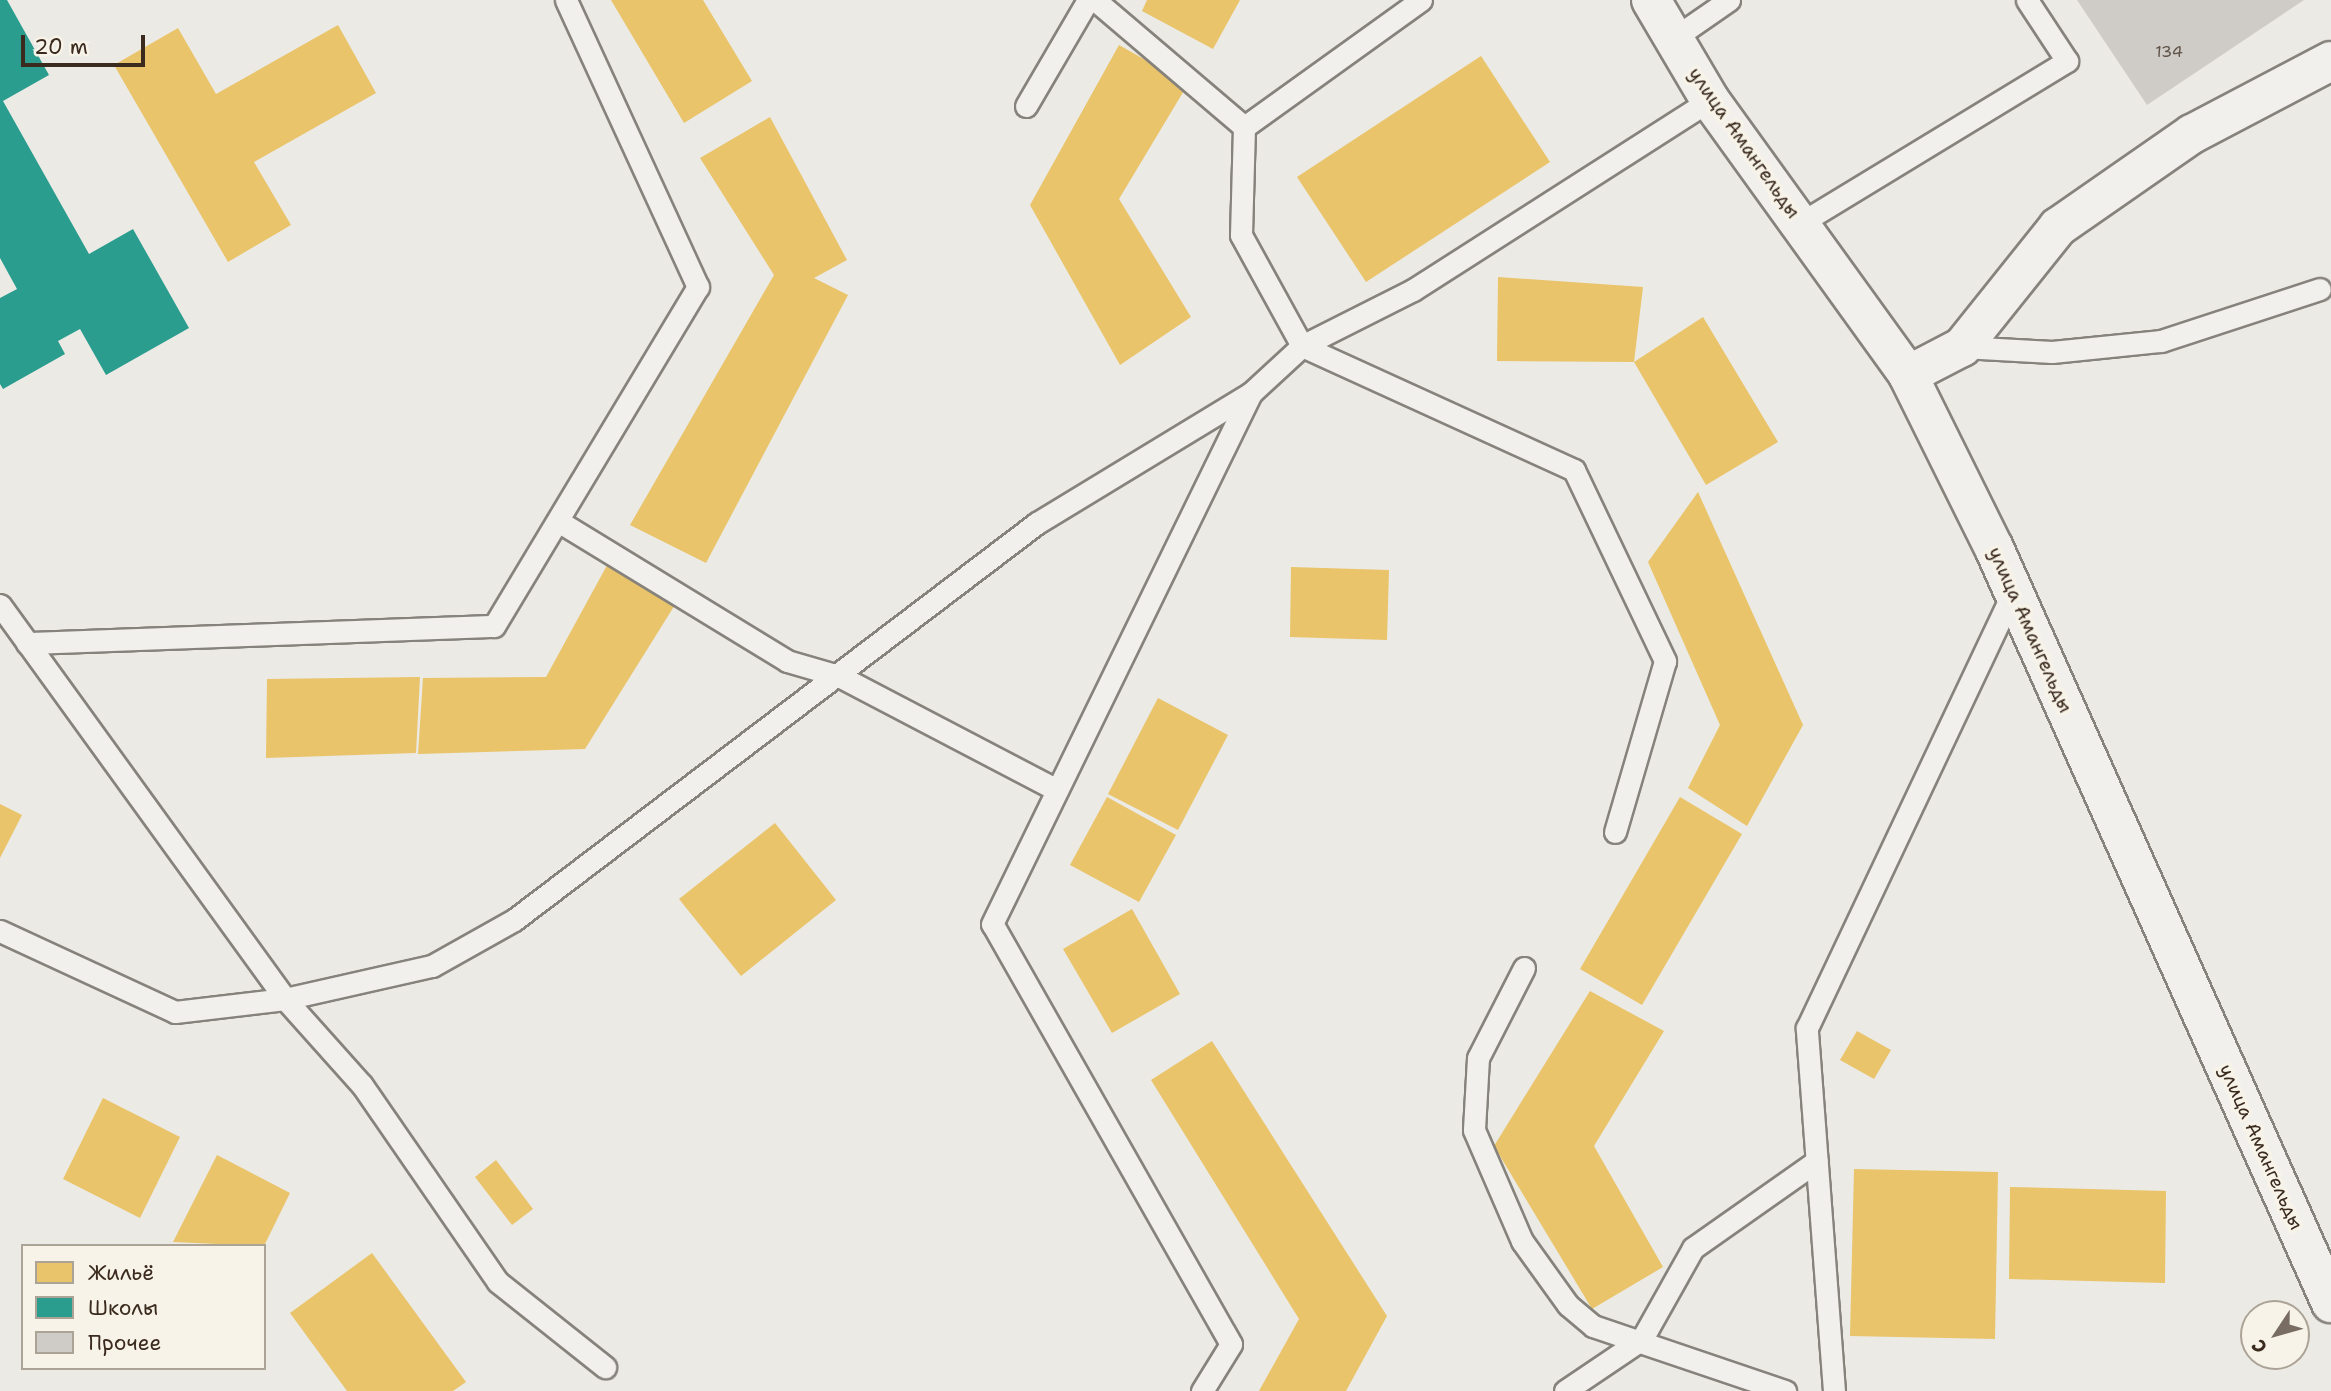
<!DOCTYPE html>
<meta charset="utf-8">
<style>
body{margin:0}
#map{position:relative;width:2331px;height:1391px;overflow:hidden;background:#eceae4;font-family:"Shantell Sans",sans-serif}
div>[style]{position:absolute}
[style*='--x']{left:calc(var(--x)*1px);top:calc(var(--y)*1px);width:calc(var(--w)*1px);rotate:calc(var(--a)*1deg)}
.homes>*{inset:0;background:#e9c46a}
.schools>*{inset:0;background:#2a9d8f}
.building>*{inset:0;background:#cfccc7}
.roads{filter:drop-shadow(2px 0 #86827c) drop-shadow(-2px 0 #86827c) drop-shadow(0 2px #86827c) drop-shadow(0 -2px #86827c)}
.lane>*{height:21px;margin:-10.5px;padding:0 10.5px;transform-origin:10.5px;border-radius:10.5px;background:#f1f0ec}
.street>*{height:38px;margin:-19px;padding:0 19px;transform-origin:19px;border-radius:19px;background:#f1f0ec}
span{translate:-50% -50%;white-space:nowrap;text-align:center;line-height:1.15;-webkit-text-stroke:7px #f7f3e8;paint-order:stroke}
.number-label{font-size:16px;color:#605248}
.number-label span{-webkit-text-stroke-width:0}
.street-label{font-size:19px;color:#3b2a1e}
.legend{position:absolute;left:21px;top:1244px;width:245px;height:126px;box-sizing:border-box;background:#f7f3e8;border:2px solid #aca397;margin:0;padding:9px 12px;list-style:none;font-size:21px;color:#3b2a1e}
.legend li{display:flex;align-items:center;gap:14px;height:35px}
.legend b{width:35px;border:2px solid #aca397}
.north{position:absolute;left:2240px;top:1300px;width:70px;height:70px;box-sizing:border-box;background:#f7f3e8;border:2px solid #aca397;border-radius:50%;rotate:234deg;font-size:19px;font-weight:700;line-height:28px;text-align:center;color:#3b2a1e}
.north::after{content:'';display:block;margin:auto;width:24px;height:32px;background:#796d63;clip-path:polygon(50% 0,100% 100%,50% 72%,0 100%)}
.scale{position:absolute;left:21px;top:35px;width:124px;height:32px;box-sizing:border-box;border:4px solid #3b2a1e;border-top:0;padding-left:9px;font-size:21px;line-height:24px;white-space:nowrap;color:#3b2a1e;-webkit-text-stroke:5px #f7f3e8;paint-order:stroke}
</style>
<div id="map">
<div class="homes">
<i style="clip-path:polygon(611px 0,703px 0,752px 81px,684px 123px)"></i>
<i style="clip-path:polygon(1147px 0,1240px 0,1213px 49px,1142px 11px)"></i>
<i style="clip-path:polygon(338px 25px,376px 93px,254px 162px,291px 225px,228px 262px,114px 65px,178px 28px,216px 94px)"></i>
<i style="clip-path:polygon(1119px 45px,1188px 84px,1119px 199px,1191px 317px,1120px 365px,1030px 205px)"></i>
<i style="clip-path:polygon(1481px 56px,1550px 162px,1366px 282px,1297px 177px)"></i>
<i style="clip-path:polygon(770px 117px,847px 260px,814px 278px,848px 295px,706px 563px,630px 525px,774px 275px,700px 158px)"></i>
<i style="clip-path:polygon(1498px 277px,1643px 287px,1634px 362px,1497px 361px)"></i>
<i style="clip-path:polygon(1703px 317px,1778px 442px,1706px 485px,1634px 362px)"></i>
<i style="clip-path:polygon(1698px 492px,1803px 725px,1747px 826px,1688px 788px,1720px 725px,1648px 562px)"></i>
<i style="clip-path:polygon(611px 558px,678px 600px,585px 749px,418px 754px,423px 678px,546px 677px)"></i>
<i style="clip-path:polygon(1291px 567px,1389px 570px,1387px 640px,1290px 637px)"></i>
<i style="clip-path:polygon(420px 677px,416px 753px,266px 758px,267px 679px)"></i>
<i style="clip-path:polygon(1158px 698px,1228px 735px,1178px 830px,1108px 794px)"></i>
<i style="clip-path:polygon(1107px 797px,1176px 835px,1139px 902px,1070px 865px)"></i>
<i style="clip-path:polygon(1680px 797px,1742px 834px,1642px 1005px,1580px 969px)"></i>
<i style="clip-path:polygon(0 804px,22px 815px,0 858px)"></i>
<i style="clip-path:polygon(775px 823px,836px 900px,741px 976px,679px 899px)"></i>
<i style="clip-path:polygon(1132px 909px,1180px 994px,1112px 1033px,1063px 949px)"></i>
<i style="clip-path:polygon(1590px 991px,1664px 1031px,1594px 1146px,1663px 1267px,1592px 1309px,1494px 1146px)"></i>
<i style="clip-path:polygon(1857px 1031px,1891px 1050px,1874px 1079px,1840px 1060px)"></i>
<i style="clip-path:polygon(1212px 1041px,1387px 1316px,1346px 1391px,1259px 1391px,1299px 1319px,1151px 1080px)"></i>
<i style="clip-path:polygon(103px 1098px,180px 1137px,140px 1218px,63px 1179px)"></i>
<i style="clip-path:polygon(217px 1155px,290px 1193px,264px 1246px,173px 1242px)"></i>
<i style="clip-path:polygon(496px 1160px,533px 1209px,512px 1225px,475px 1177px)"></i>
<i style="clip-path:polygon(1854px 1169px,1998px 1172px,1995px 1339px,1850px 1336px)"></i>
<i style="clip-path:polygon(2010px 1187px,2166px 1191px,2165px 1283px,2009px 1279px)"></i>
<i style="clip-path:polygon(372px 1253px,466px 1382px,453px 1391px,347px 1391px,290px 1313px)"></i>
</div>
<div class="schools">
<i style="clip-path:polygon(0 0,7px 0,49px 75px,3px 101px,89px 254px,133px 229px,189px 328px,106px 375px,80px 329px,58px 341px,65px 354px,3px 389px,0 384px,0 298px,17px 289px,0 258px)"></i>
</div>
<div class="building">
<i style="clip-path:polygon(2077px 0,2304px 0,2147px 105px)"></i>
</div>
<div class="roads">
<div class="lane">
<i style="--x:1095;--y:0;--w:196;--a:40.4"></i>
<i style="--x:1421;--y:0;--w:218;--a:144.3"></i>
<i style="--x:1244;--y:127;--w:108;--a:91.6"></i>
<i style="--x:1241;--y:235;--w:127;--a:61.2"></i>
<i style="--x:1302;--y:346;--w:124;--a:-26.8"></i>
<i style="--x:1413;--y:290;--w:353;--a:-32.6"></i>
<i style="--x:1674;--y:38;--w:67;--a:-34.6"></i>
<i style="--x:1026;--y:106;--w:123;--a:-59.7"></i>
<i style="--x:1799;--y:224;--w:314;--a:-31.3"></i>
<i style="--x:2067;--y:61;--w:73;--a:-123.3"></i>
<i style="--x:1962;--y:347;--w:90;--a:3.2"></i>
<i style="--x:2052;--y:352;--w:110;--a:-5.8"></i>
<i style="--x:2161;--y:341;--w:167;--a:-18.1"></i>
<i style="--x:558;--y:521;--w:268;--a:31.4"></i>
<i style="--x:787;--y:661;--w:54;--a:16.1"></i>
<i style="--x:839;--y:676;--w:246;--a:27.6"></i>
<i style="--x:0;--y:605;--w:486;--a:54.1"></i>
<i style="--x:285;--y:999;--w:151;--a:-12.7"></i>
<i style="--x:432;--y:966;--w:94;--a:-29.3"></i>
<i style="--x:514;--y:920;--w:657;--a:-37.2"></i>
<i style="--x:1037;--y:523;--w:250;--a:-31.3"></i>
<i style="--x:1251;--y:393;--w:69;--a:-42.7"></i>
<i style="--x:1302;--y:346;--w:299;--a:24.5"></i>
<i style="--x:1574;--y:470;--w:212;--a:64.5"></i>
<i style="--x:1665;--y:661;--w:178;--a:106.3"></i>
<i style="--x:27;--y:643;--w:467;--a:-2.1"></i>
<i style="--x:494;--y:626;--w:396;--a:-59"></i>
<i style="--x:698;--y:287;--w:316;--a:-114.7"></i>
<i style="--x:0;--y:931;--w:193;--a:24.8"></i>
<i style="--x:175;--y:1012;--w:111;--a:-6.7"></i>
<i style="--x:285;--y:999;--w:115;--a:48.2"></i>
<i style="--x:362;--y:1085;--w:239;--a:55.4"></i>
<i style="--x:498;--y:1282;--w:137;--a:38.5"></i>
<i style="--x:1524;--y:968;--w:101;--a:117.1"></i>
<i style="--x:1478;--y:1058;--w:72;--a:93.2"></i>
<i style="--x:1474;--y:1130;--w:121;--a:66.6"></i>
<i style="--x:1522;--y:1241;--w:79;--a:54.3"></i>
<i style="--x:1568;--y:1305;--w:33;--a:40"></i>
<i style="--x:1593;--y:1326;--w:203;--a:18.7"></i>
<i style="--x:1202;--y:1391;--w:55;--a:-58.3"></i>
<i style="--x:1231;--y:1344;--w:483;--a:-119.6"></i>
<i style="--x:992;--y:924;--w:591;--a:-64"></i>
<i style="--x:1565;--y:1391;--w:93;--a:-34"></i>
<i style="--x:1642;--y:1339;--w:104;--a:-60.7"></i>
<i style="--x:1693;--y:1248;--w:151;--a:-35.1"></i>
<i style="--x:1834;--y:1391;--w:364;--a:-94.3"></i>
<i style="--x:1807;--y:1028;--w:482;--a:-64.7"></i>
</div>
<div class="street">
<i style="--x:1651;--y:0;--w:116;--a:59.5"></i>
<i style="--x:1710;--y:100;--w:339;--a:54.2"></i>
<i style="--x:1908;--y:375;--w:193;--a:63.6"></i>
<i style="--x:1994;--y:548;--w:827;--a:65.95"></i>
<i style="--x:1908;--y:375;--w:61;--a:-27.4"></i>
<i style="--x:1962;--y:347;--w:154;--a:-51.3"></i>
<i style="--x:2058;--y:227;--w:163;--a:-34.8"></i>
<i style="--x:2192;--y:134;--w:157;--a:-27.7"></i>
</div>
</div>
<div class="number-label">
<span style="left:2169px;top:52px">134</span>
</div>
<div class="street-label">
<span style="left:1744px;top:143px;rotate:55deg">улица Амангельды</span>
<span style="left:2030px;top:630px;rotate:66deg">улица Амангельды</span>
<span style="left:2261px;top:1147px;rotate:66deg">улица Амангельды</span>
</div>
<ul class="legend">
<li><b style="height:19px;background:#e9c46a"></b>Жильё</li>
<li><b style="height:19px;background:#2a9d8f"></b>Школы</li>
<li><b style="height:19px;background:#cfccc7"></b>Прочее</li>
</ul>
<div class="north">С</div>
<div class="scale">20 m</div>
</div>
